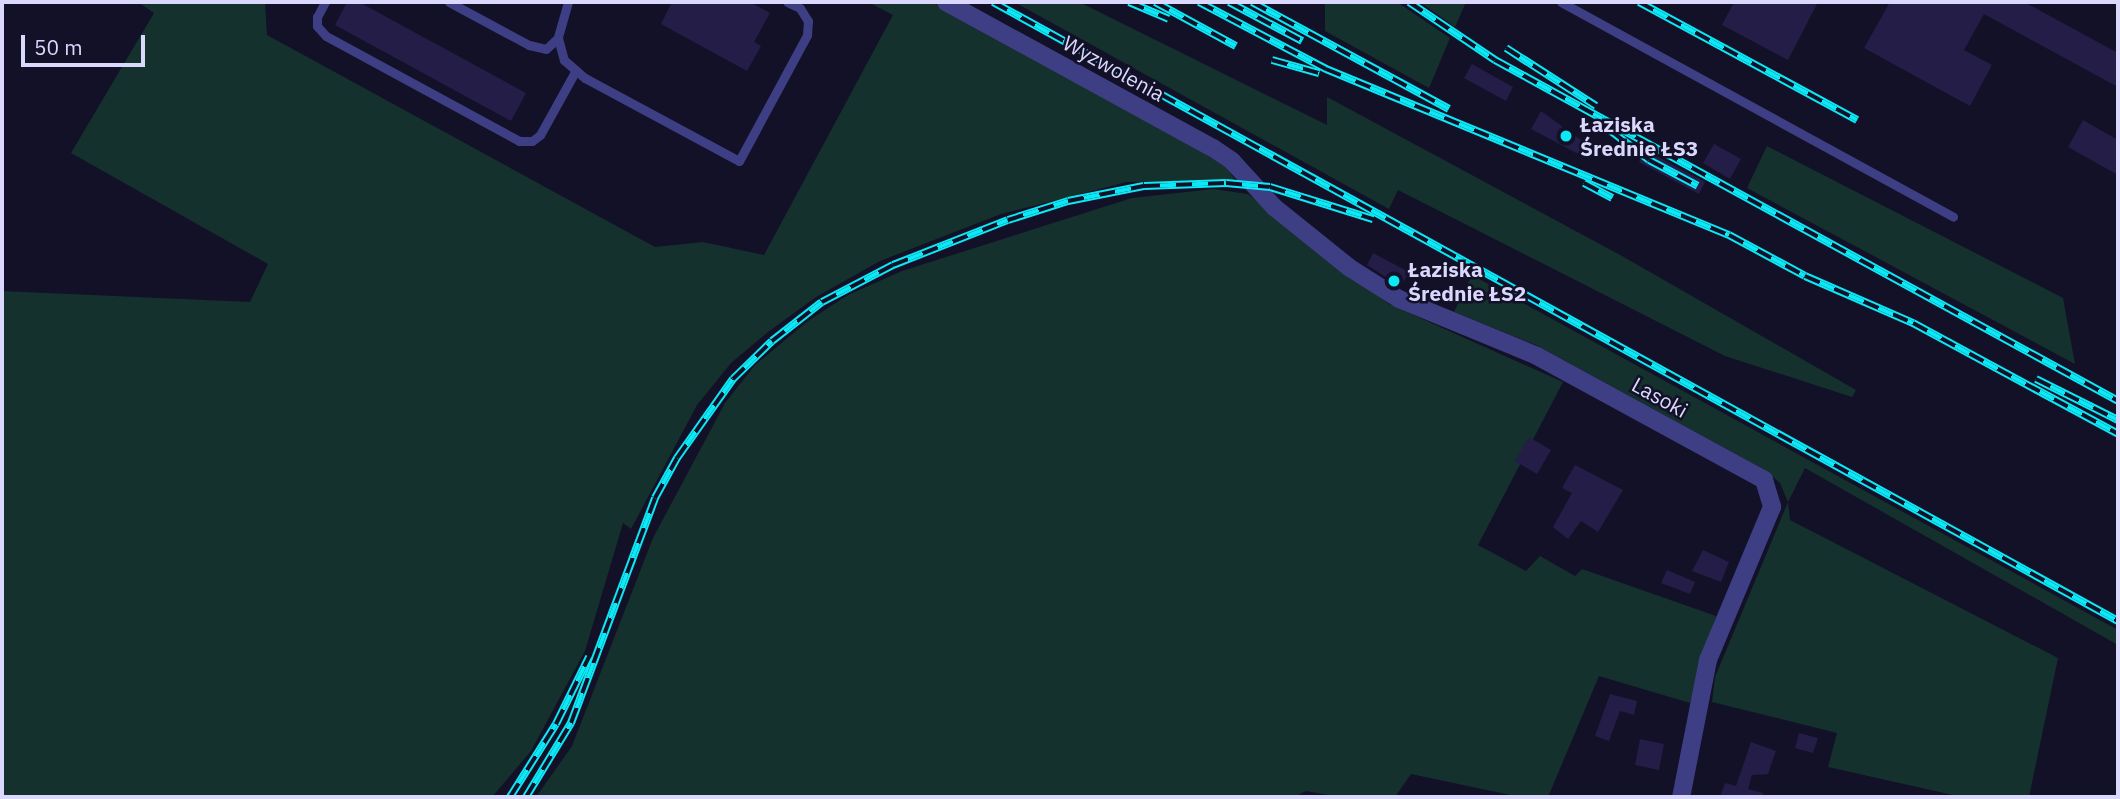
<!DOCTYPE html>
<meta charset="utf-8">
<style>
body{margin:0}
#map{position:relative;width:2120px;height:799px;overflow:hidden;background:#131127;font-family:"IBM Plex Sans",sans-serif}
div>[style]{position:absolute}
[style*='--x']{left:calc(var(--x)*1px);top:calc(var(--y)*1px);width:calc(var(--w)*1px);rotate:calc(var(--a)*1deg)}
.green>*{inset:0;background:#14312e}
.building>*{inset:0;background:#241d47}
.service>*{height:9px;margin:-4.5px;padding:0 4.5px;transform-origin:4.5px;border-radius:4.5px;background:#3e3e84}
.tertiary>*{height:18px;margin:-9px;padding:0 9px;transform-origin:9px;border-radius:9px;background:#3e3e84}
.rail>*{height:8px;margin-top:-4px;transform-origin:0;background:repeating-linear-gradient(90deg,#131127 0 16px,#0ce8f6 0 32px);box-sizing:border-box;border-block:2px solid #0ce8f6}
.dots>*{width:19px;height:19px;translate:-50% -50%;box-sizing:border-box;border:4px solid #131127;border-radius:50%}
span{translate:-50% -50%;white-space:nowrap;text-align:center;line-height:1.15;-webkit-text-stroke:5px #131127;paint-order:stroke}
.street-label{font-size:21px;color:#dbd8fd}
.poi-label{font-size:21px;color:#dbd8fd;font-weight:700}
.left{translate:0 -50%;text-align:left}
.frame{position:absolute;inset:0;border:4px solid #dbd8fd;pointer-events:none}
.scale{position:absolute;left:21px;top:35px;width:124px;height:32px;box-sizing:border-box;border:4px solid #dbd8fd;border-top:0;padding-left:9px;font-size:21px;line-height:24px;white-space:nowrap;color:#dbd8fd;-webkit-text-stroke:5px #131127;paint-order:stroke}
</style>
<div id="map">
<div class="green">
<i style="clip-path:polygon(138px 2px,265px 2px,267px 35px,655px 247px,703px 242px,764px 255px,893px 15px,868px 2px,932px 2px,1170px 132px,1226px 167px,1236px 181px,1127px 182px,1001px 214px,880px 261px,816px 297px,768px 332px,731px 363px,697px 405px,631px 529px,623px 523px,585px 651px,531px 751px,492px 797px,2px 797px,2px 291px,250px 302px,268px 264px,71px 153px,154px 13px)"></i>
<i style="clip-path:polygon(1014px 2px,1079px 2px,1327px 125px,1327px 97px,1622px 256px,1856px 390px,1852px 397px,1725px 356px,1398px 190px,1389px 209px)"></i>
<i style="clip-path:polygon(1325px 2px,1397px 2px,1450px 38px,1429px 88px,1325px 31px)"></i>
<i style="clip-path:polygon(1420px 2px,1466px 2px,1455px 27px)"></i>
<i style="clip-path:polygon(1767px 146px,2063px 298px,2075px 364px,1747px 188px)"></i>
<i style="clip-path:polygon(1213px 189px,1248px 194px,1389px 304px,1563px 382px,1478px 545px,1526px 571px,1540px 556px,1575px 576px,1582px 569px,1716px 616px,1690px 703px,1599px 676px,1548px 797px,1520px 797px,1411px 774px,1395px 797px,1339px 797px,1306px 791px,1294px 797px,536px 797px,572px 746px,653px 538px,725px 403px,755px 365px,808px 321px,848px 295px,902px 271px,1132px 198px)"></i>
<i style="clip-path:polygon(1472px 275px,2118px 630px,2118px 645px,1805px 468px,1788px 502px,1790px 520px,2058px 658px,2029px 797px,1962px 797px,1828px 767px,1837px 733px,1712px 702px,1715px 677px,1788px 502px,1780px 483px,1765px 470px,1536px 345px,1454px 312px)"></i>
</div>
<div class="building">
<i style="clip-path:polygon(347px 2px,359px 2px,526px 93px,511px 121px,335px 25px)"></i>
<i style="clip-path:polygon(672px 2px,750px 2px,770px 13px,754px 42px,761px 46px,747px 71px,661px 24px)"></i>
<i style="clip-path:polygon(1734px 2px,1818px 2px,1788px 60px,1722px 25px)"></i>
<i style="clip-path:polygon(1890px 2px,2024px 2px,2118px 53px,2118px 87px,1984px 14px,1964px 50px,1992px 65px,1970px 106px,1864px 48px)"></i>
<i style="clip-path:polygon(1472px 64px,1513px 87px,1506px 101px,1464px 78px)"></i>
<i style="clip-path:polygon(1541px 111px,1584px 142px,1578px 154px,1531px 129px)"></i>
<i style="clip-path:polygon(2083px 120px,2118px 140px,2118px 175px,2068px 147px)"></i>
<i style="clip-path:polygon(1714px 144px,1741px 159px,1730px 179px,1703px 163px)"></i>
<i style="clip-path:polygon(1645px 150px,1705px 182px,1699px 194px,1639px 162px)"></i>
<i style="clip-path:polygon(1373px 253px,1409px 272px,1401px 287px,1367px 265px)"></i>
<i style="clip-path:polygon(1529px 437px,1551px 450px,1537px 474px,1515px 461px)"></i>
<i style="clip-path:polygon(1575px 465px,1623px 490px,1598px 532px,1581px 521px,1568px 539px,1553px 527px,1572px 493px,1562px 488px)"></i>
<i style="clip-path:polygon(1703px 550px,1729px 562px,1721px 582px,1692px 571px)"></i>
<i style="clip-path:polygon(1667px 570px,1695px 582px,1690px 594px,1661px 583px)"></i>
<i style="clip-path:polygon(1610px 694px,1637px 701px,1634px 715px,1620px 711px,1609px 741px,1595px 736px)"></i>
<i style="clip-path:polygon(1799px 733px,1818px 738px,1813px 753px,1795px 748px)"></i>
<i style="clip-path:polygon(1640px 739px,1664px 744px,1659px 770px,1635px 765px)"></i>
<i style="clip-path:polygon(1751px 742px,1776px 751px,1768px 774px,1752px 775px,1748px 789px,1763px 793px,1762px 797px,1720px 797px,1725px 783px,1736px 786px)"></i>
</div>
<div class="service">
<i style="--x:325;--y:2;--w:17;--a:118"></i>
<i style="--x:317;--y:17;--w:9;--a:90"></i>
<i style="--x:317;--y:26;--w:13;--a:48"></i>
<i style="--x:326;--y:36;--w:220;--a:28.5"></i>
<i style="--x:519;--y:141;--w:13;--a:0"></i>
<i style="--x:532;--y:141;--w:10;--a:-37"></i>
<i style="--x:540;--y:135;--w:74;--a:-61"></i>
<i style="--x:449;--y:2;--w:91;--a:28.3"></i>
<i style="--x:529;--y:45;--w:17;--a:13"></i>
<i style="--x:546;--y:49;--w:16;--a:-43"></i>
<i style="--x:568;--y:2;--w:37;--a:106"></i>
<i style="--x:558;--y:38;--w:23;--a:75"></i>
<i style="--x:564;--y:60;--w:28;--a:41"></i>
<i style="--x:585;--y:78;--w:175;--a:28.3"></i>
<i style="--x:739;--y:161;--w:143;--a:-61.6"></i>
<i style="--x:807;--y:35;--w:14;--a:-86"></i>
<i style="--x:808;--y:21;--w:15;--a:-122"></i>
<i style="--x:800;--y:8;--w:14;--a:-155"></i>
<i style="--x:1561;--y:2;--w:447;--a:28.7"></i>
</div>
<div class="tertiary">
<i style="--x:946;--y:2;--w:304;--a:28.7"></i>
<i style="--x:1213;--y:148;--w:23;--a:34"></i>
<i style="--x:1232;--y:161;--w:62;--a:47.6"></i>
<i style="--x:1274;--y:207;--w:97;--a:38.8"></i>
<i style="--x:1350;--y:268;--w:58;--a:32.3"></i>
<i style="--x:1399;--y:299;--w:149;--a:22.4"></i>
<i style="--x:1537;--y:356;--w:259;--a:28.6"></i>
<i style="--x:1764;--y:480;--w:28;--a:73"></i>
<i style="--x:1772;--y:507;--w:166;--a:112.7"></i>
<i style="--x:1708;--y:660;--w:140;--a:101.1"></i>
</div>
<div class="rail">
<i style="--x:993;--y:2;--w:1284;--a:28.82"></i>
<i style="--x:1129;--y:2;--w:43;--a:23"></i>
<i style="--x:1155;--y:2;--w:92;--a:28.5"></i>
<i style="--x:1199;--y:2;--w:144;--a:27.8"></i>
<i style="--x:1326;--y:69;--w:436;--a:22.4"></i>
<i style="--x:1729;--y:235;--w:86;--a:28.3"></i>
<i style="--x:1805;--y:276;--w:118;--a:23.5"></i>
<i style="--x:1913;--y:323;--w:233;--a:28.4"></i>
<i style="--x:1229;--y:2;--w:83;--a:28.1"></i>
<i style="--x:1252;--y:2;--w:224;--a:28.5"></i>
<i style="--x:1409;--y:2;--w:104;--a:34"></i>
<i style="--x:1495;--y:60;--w:710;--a:28.69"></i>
<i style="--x:1639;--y:2;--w:248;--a:28.4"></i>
<i style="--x:1506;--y:48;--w:107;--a:32.8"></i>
<i style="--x:1272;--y:60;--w:49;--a:15.5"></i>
<i style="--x:1611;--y:131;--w:48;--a:37.3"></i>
<i style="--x:1649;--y:160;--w:55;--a:28"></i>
<i style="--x:1584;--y:183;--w:32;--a:28"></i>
<i style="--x:2036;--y:379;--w:92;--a:26.6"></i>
<i style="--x:510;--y:797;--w:86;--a:-57.8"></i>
<i style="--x:556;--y:724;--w:75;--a:-63.8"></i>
<i style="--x:526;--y:797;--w:87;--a:-58.7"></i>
<i style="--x:571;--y:723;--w:240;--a:-69.5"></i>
<i style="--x:655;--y:498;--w:46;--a:-61.2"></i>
<i style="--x:677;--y:458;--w:97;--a:-54.7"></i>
<i style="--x:733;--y:379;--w:54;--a:-44.3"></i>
<i style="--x:772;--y:341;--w:63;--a:-38"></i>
<i style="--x:822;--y:302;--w:80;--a:-27.5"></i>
<i style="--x:893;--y:265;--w:123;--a:-21.4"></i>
<i style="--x:1008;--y:220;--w:63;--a:-17.6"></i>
<i style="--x:1068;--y:201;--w:77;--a:-11.2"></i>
<i style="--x:1144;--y:186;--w:82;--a:-2.1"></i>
<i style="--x:1226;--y:183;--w:44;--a:5.2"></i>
<i style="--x:1270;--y:187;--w:108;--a:17.3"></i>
</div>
<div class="dots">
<i style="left:1566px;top:136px;background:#0ce8f6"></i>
<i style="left:1394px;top:281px;background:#0ce8f6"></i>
</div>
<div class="street-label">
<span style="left:1114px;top:68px;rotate:29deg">Wyzwolenia</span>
<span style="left:1660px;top:397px;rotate:29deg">Lasoki</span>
</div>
<div class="poi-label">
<span class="left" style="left:1580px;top:136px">Łaziska<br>Średnie ŁS3</span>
<span class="left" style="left:1408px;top:281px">Łaziska<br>Średnie ŁS2</span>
</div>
<div class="frame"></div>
<div class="scale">50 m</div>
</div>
